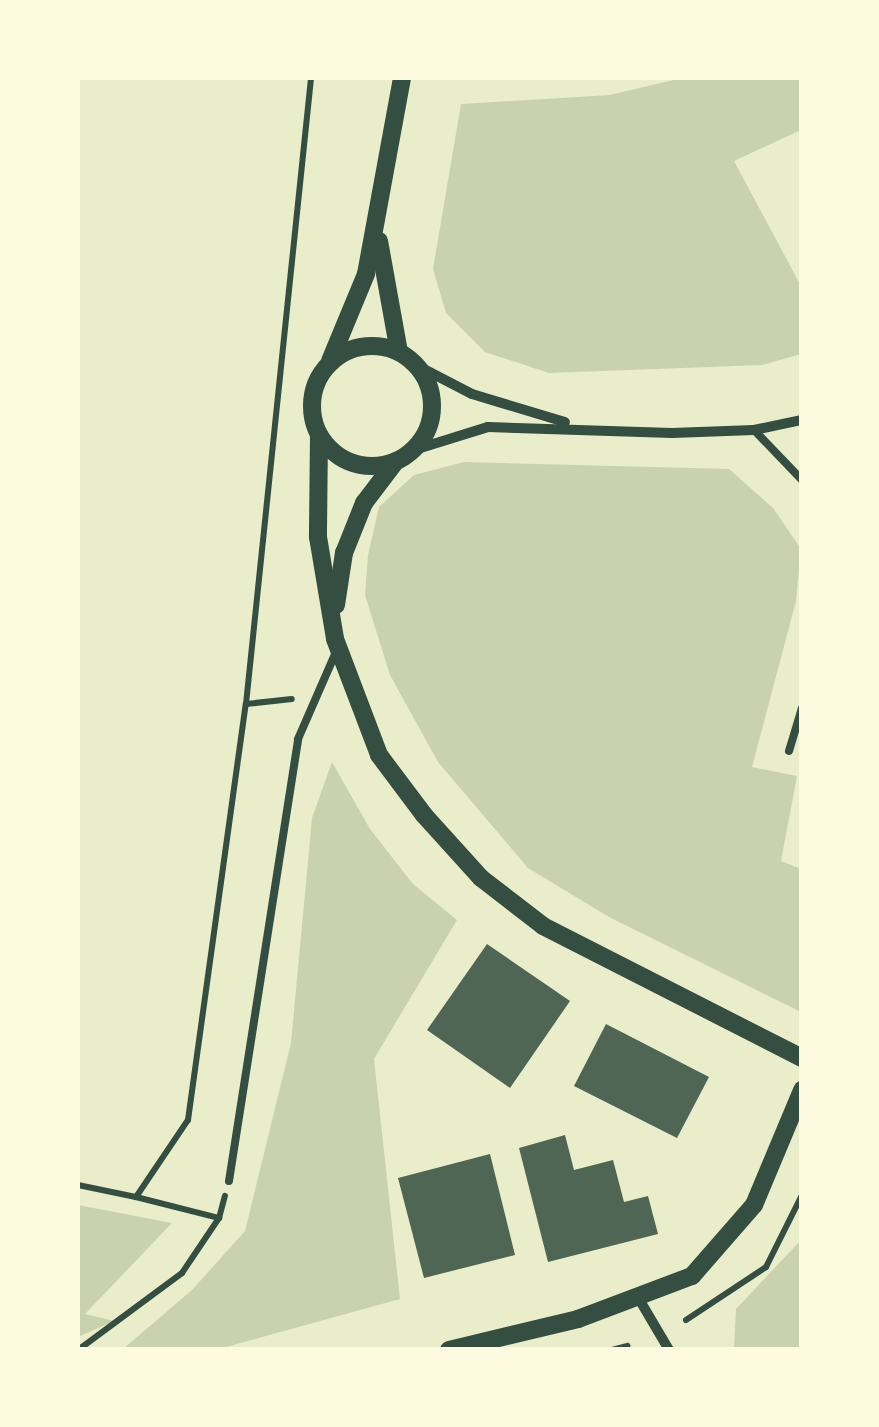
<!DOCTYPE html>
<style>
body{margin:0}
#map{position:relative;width:879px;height:1427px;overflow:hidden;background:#e9edc9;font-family:Barlow,sans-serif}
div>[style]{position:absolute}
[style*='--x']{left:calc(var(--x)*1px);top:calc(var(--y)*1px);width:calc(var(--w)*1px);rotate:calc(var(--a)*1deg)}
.green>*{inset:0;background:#cad2ad}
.building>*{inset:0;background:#4f6655}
.path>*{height:6px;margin:-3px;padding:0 3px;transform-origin:3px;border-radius:3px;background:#344e41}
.service>*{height:8px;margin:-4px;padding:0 4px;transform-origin:4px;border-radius:4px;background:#344e41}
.minor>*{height:10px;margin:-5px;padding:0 5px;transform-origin:5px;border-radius:5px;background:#344e41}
.tertiary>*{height:18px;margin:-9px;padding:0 9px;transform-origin:9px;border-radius:9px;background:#344e41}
.tertiary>.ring{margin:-9px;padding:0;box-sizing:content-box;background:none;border:18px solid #344e41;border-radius:50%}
span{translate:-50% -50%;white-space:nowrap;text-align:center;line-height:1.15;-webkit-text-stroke:10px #fefae0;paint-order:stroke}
.frame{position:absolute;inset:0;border:80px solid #fefae0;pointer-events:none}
</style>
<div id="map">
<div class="green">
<i style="clip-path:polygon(682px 78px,801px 78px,801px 130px,734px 161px,801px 286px,801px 354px,762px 365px,549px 373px,485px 352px,446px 313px,433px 269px,461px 104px,610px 95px)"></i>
<i style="clip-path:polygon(464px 462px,729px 469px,773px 508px,801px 549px,796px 601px,752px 767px,797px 776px,781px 861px,801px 869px,801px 1012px,609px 917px,528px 868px,438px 762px,390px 675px,365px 595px,368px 555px,379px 507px,414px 475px)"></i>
<i style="clip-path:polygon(332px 762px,370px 829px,413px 884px,457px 920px,374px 1059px,400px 1299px,219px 1349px,123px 1349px,192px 1290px,245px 1231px,291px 1043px,312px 818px)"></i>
<i style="clip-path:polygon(78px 1205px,172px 1223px,85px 1314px,114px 1321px,78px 1337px)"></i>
<i style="clip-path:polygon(801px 1240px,801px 1349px,734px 1349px,736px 1309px)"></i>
</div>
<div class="building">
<i style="clip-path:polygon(487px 944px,570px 1001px,510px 1088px,427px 1030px)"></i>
<i style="clip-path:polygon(606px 1024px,709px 1077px,677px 1138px,574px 1086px)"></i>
<i style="clip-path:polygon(565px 1135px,574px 1170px,613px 1160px,624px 1202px,648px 1196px,658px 1234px,548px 1262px,519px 1148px)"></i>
<i style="clip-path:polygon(490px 1154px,515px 1255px,424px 1278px,398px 1178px)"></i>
</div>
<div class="path">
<i style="--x:246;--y:704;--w:629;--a:-84.07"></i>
<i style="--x:78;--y:1185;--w:59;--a:11.7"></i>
<i style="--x:136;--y:1197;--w:93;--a:-56"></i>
<i style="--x:188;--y:1120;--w:420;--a:-82.1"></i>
<i style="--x:246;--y:704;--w:46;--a:-6.2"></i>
<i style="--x:136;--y:1197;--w:86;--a:14.2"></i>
<i style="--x:686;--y:1320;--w:96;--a:-33.5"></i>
<i style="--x:766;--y:1267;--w:80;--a:-63.4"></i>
<i style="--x:78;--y:1350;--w:129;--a:-36.5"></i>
<i style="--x:182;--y:1273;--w:66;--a:-56.1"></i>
<i style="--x:219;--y:1218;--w:23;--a:-75"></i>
<i style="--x:612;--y:1350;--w:16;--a:-15"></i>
</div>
<div class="service">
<i style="--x:754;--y:430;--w:69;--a:46.2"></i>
<i style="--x:789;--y:751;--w:45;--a:-73.2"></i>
<i style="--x:229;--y:1181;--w:447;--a:-81.1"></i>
<i style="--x:298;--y:739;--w:95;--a:-66.4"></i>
</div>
<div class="minor">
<i style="--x:416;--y:365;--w:63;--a:27.4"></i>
<i style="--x:472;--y:394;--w:97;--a:16.8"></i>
<i style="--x:414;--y:450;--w:77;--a:-17.3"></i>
<i style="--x:488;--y:427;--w:184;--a:1.9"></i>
<i style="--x:672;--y:433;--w:82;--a:-2.1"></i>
<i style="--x:754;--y:430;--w:49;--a:-11.8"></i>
<i style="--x:639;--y:1299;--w:59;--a:59.5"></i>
</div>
<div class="tertiary">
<i style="--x:379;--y:241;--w:113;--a:79.8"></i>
<i class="ring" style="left:312px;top:346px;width:102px;height:102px"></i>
<i style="--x:330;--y:361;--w:94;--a:-67.5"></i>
<i style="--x:366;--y:274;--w:199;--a:-79.6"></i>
<i style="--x:319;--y:435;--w:102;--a:90.6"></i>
<i style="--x:318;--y:537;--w:103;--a:80.5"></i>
<i style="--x:335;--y:639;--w:124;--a:69.2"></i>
<i style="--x:379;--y:755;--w:75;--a:53.1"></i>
<i style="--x:424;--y:815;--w:85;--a:47.9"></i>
<i style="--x:481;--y:878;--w:78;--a:37.7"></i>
<i style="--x:543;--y:926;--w:291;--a:27"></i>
<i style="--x:336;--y:605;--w:53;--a:-81.3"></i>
<i style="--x:344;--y:553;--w:54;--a:-68.2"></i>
<i style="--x:364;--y:503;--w:53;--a:-52.7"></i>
<i style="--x:449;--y:1350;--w:133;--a:-13.5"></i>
<i style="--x:578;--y:1319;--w:122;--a:-20.7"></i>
<i style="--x:692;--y:1276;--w:94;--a:-48.9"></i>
<i style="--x:754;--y:1205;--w:125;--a:-67.3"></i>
</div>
<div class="frame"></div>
</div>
